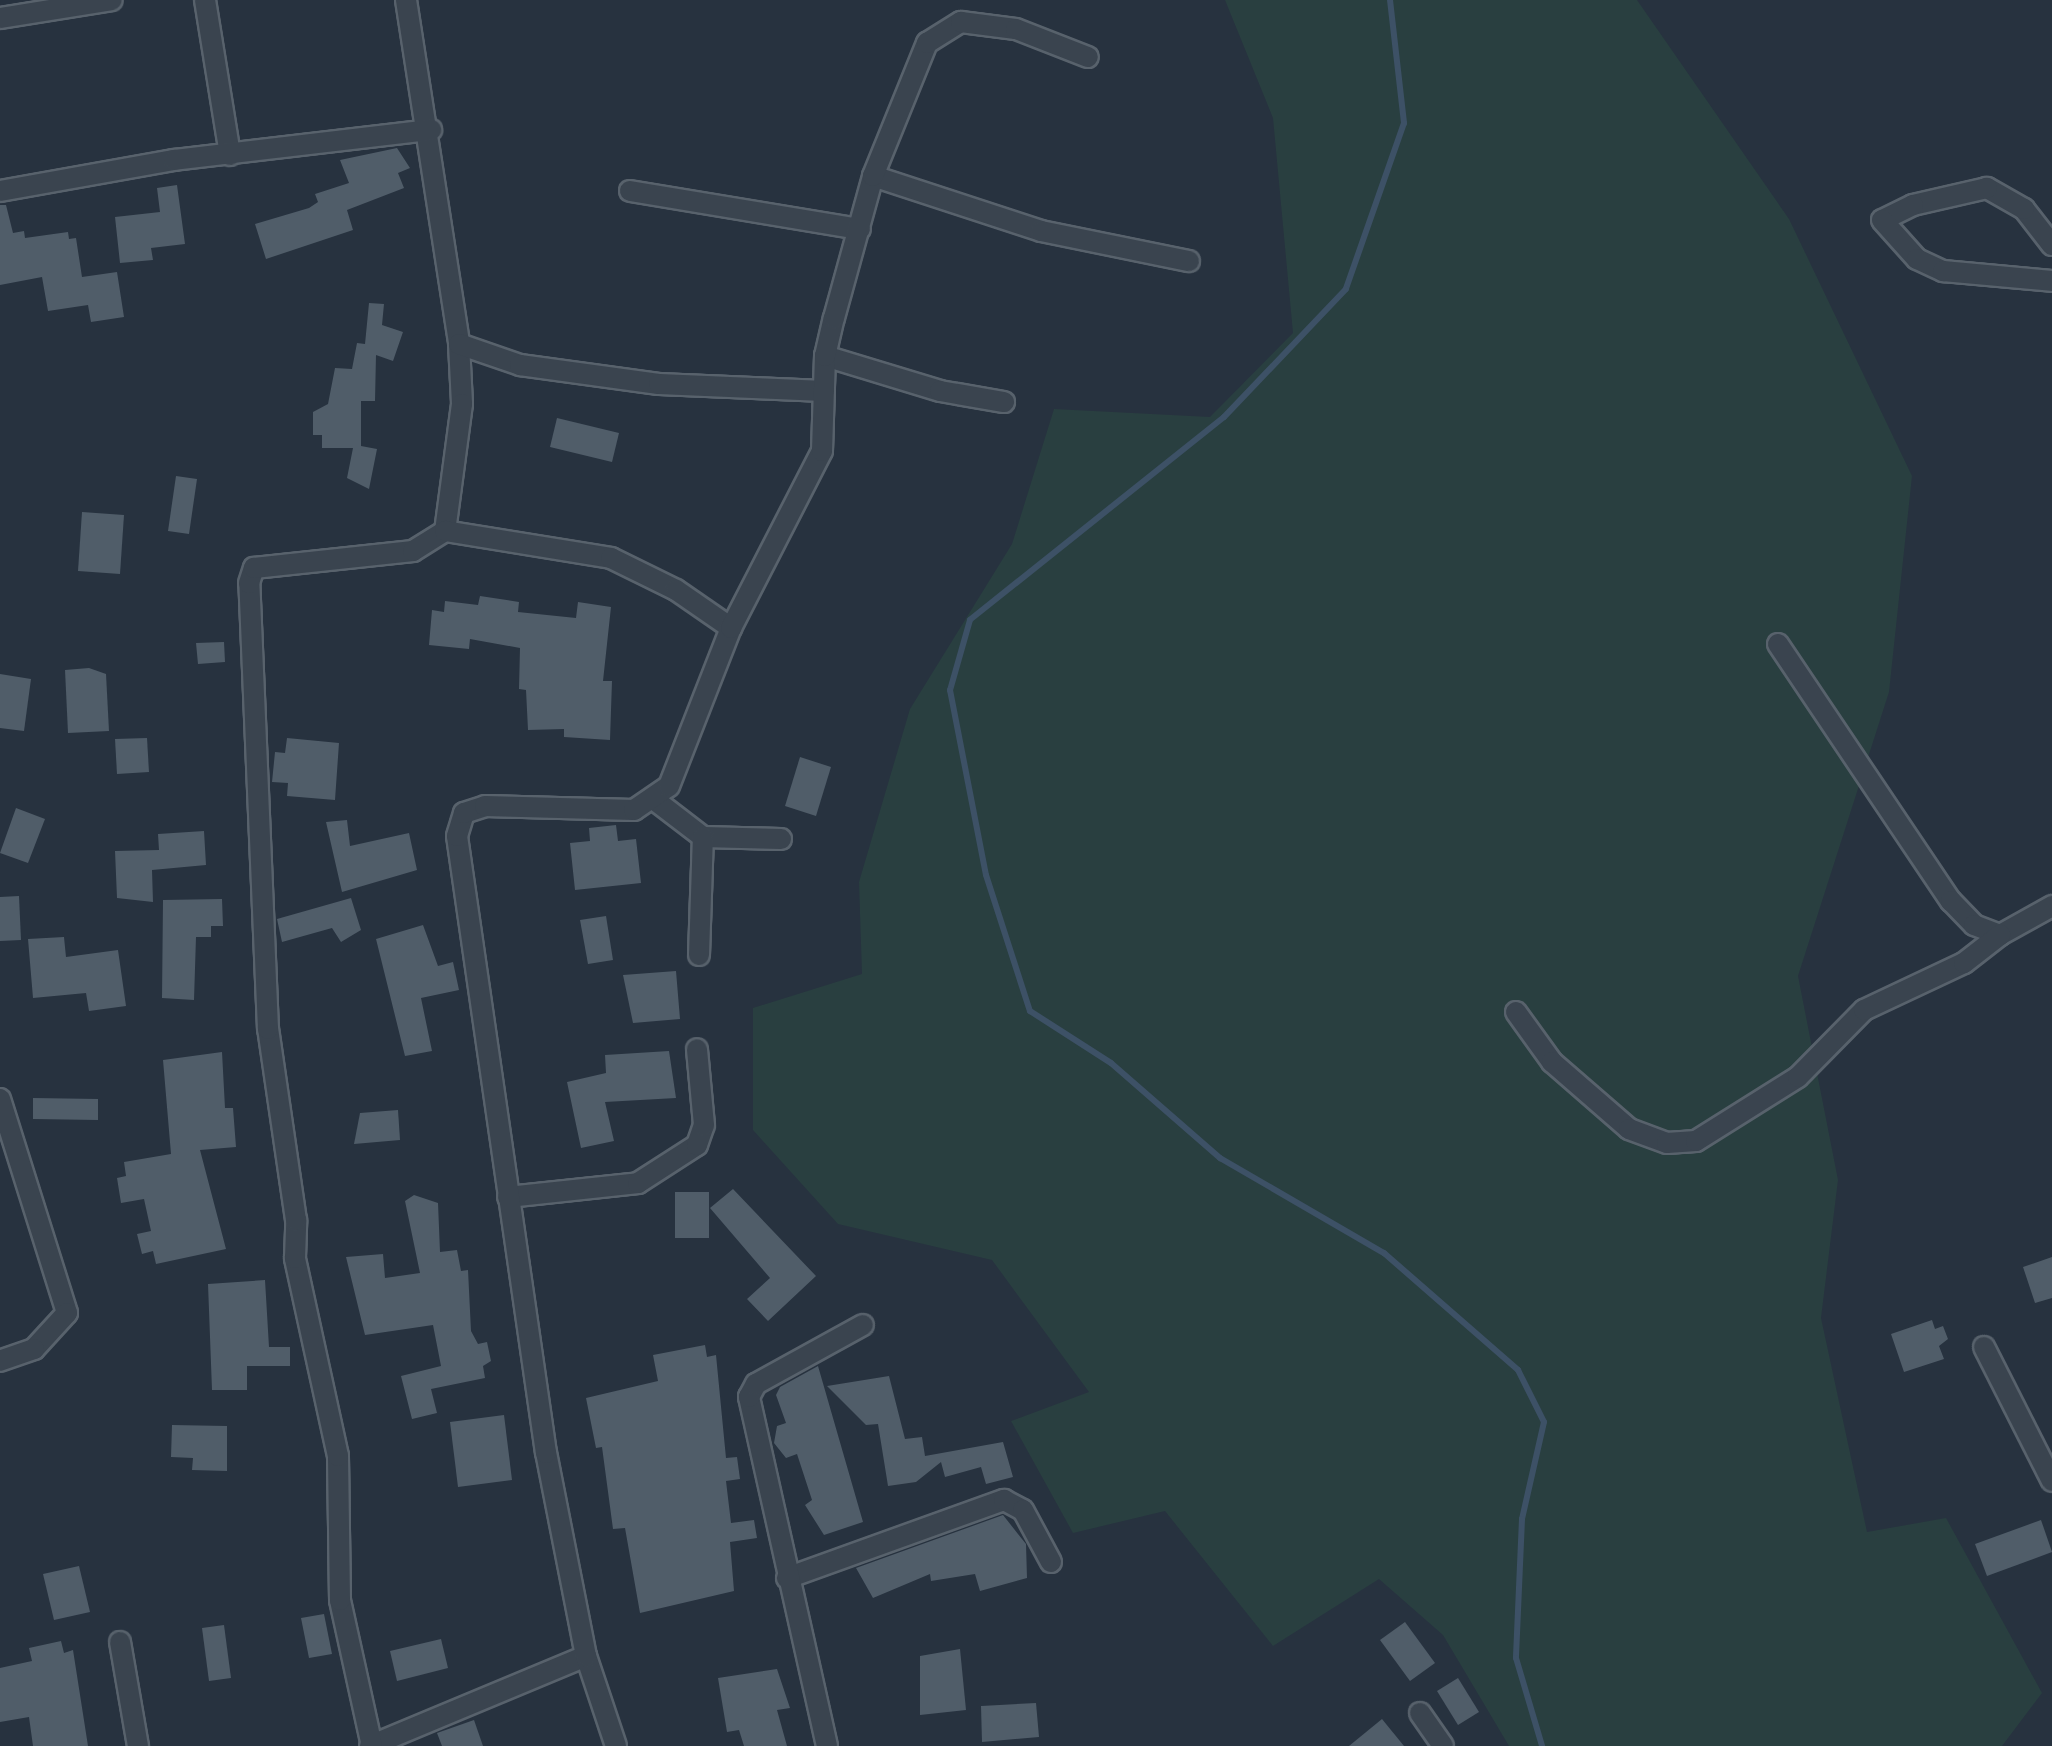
<!DOCTYPE html>
<style>
body{margin:0}
#map{position:relative;width:2052px;height:1746px;overflow:hidden;background:#27323f;font-family:Commissioner,sans-serif}
div>[style]{position:absolute}
[style*='--x']{left:calc(var(--x)*1px);top:calc(var(--y)*1px);width:calc(var(--w)*1px);rotate:calc(var(--a)*1deg)}
.green>*{inset:0;background:#293f40}
.stream>*{height:6px;margin:-3px;padding:0 3px;transform-origin:3px;border-radius:3px;background:#3d5166}
.building>*{inset:0;background:#505d69}
.roads{filter:drop-shadow(2px 0 #58626c) drop-shadow(-2px 0 #58626c) drop-shadow(0 2px #58626c) drop-shadow(0 -2px #58626c)}
.minor>*{height:20px;margin:-10px;padding:0 10px;transform-origin:10px;border-radius:10px;background:#3a444f}
span{translate:-50% -50%;white-space:nowrap;text-align:center;line-height:1.15;-webkit-text-stroke:8px #1f2934;paint-order:stroke}
</style>
<div id="map">
<div class="green">
<i style="clip-path:polygon(1225px 0,1637px 0,1789px 219px,1912px 476px,1889px 692px,1798px 976px,1838px 1180px,1821px 1318px,1867px 1532px,1946px 1518px,2042px 1693px,2002px 1746px,1509px 1746px,1443px 1635px,1379px 1579px,1273px 1646px,1165px 1511px,1073px 1533px,1011px 1421px,1089px 1392px,992px 1260px,838px 1224px,753px 1130px,753px 1008px,862px 974px,859px 882px,910px 709px,1012px 544px,1054px 409px,1210px 417px,1293px 333px,1273px 118px)"></i>
</div>
<div class="stream">
<i style="--x:1390;--y:0;--w:124;--a:83.5"></i>
<i style="--x:1404;--y:123;--w:176;--a:109.3"></i>
<i style="--x:1346;--y:289;--w:177;--a:133.6"></i>
<i style="--x:1224;--y:417;--w:325;--a:141.4"></i>
<i style="--x:970;--y:620;--w:73;--a:105.9"></i>
<i style="--x:950;--y:690;--w:188;--a:79"></i>
<i style="--x:986;--y:875;--w:143;--a:72.1"></i>
<i style="--x:1030;--y:1011;--w:96;--a:32.7"></i>
<i style="--x:1111;--y:1063;--w:145;--a:41.1"></i>
<i style="--x:1220;--y:1158;--w:190;--a:30.1"></i>
<i style="--x:1384;--y:1253;--w:178;--a:41.1"></i>
<i style="--x:1518;--y:1370;--w:58;--a:63.4"></i>
<i style="--x:1544;--y:1422;--w:99;--a:102.8"></i>
<i style="--x:1522;--y:1519;--w:139;--a:92.5"></i>
<i style="--x:1516;--y:1658;--w:92;--a:73.5"></i>
</div>
<div class="building">
<i style="clip-path:polygon(397px 148px,410px 168px,398px 173px,404px 188px,347px 210px,353px 230px,266px 259px,255px 224px,309px 208px,318px 202px,315px 194px,349px 183px,340px 160px)"></i>
<i style="clip-path:polygon(177px 185px,185px 244px,151px 248px,153px 260px,120px 263px,115px 217px,160px 212px,157px 188px)"></i>
<i style="clip-path:polygon(0 205px,6px 205px,13px 233px,24px 231px,25px 238px,68px 232px,69px 239px,76px 238px,82px 277px,117px 272px,124px 317px,91px 322px,88px 305px,48px 311px,42px 277px,0 285px)"></i>
<i style="clip-path:polygon(369px 303px,384px 304px,382px 325px,403px 332px,393px 361px,376px 355px,375px 401px,361px 401px,361px 446px,377px 449px,369px 489px,347px 478px,353px 448px,322px 448px,322px 435px,313px 435px,313px 412px,328px 404px,335px 368px,352px 369px,357px 343px,365px 344px)"></i>
<i style="clip-path:polygon(557px 418px,619px 433px,612px 462px,550px 447px)"></i>
<i style="clip-path:polygon(176px 476px,197px 479px,189px 534px,168px 531px)"></i>
<i style="clip-path:polygon(82px 512px,124px 515px,120px 574px,78px 571px)"></i>
<i style="clip-path:polygon(480px 596px,519px 602px,518px 612px,576px 618px,578px 602px,611px 607px,603px 681px,612px 681px,610px 740px,564px 737px,564px 729px,528px 730px,526px 690px,519px 689px,520px 648px,470px 639px,469px 649px,429px 645px,432px 610px,444px 612px,445px 601px,478px 605px)"></i>
<i style="clip-path:polygon(224px 642px,225px 662px,198px 664px,196px 643px)"></i>
<i style="clip-path:polygon(89px 668px,106px 674px,109px 731px,68px 733px,65px 670px)"></i>
<i style="clip-path:polygon(0 674px,31px 679px,24px 731px,0 728px)"></i>
<i style="clip-path:polygon(147px 738px,149px 772px,117px 774px,115px 739px)"></i>
<i style="clip-path:polygon(287px 738px,339px 743px,335px 800px,287px 796px,288px 783px,272px 782px,275px 752px,285px 753px)"></i>
<i style="clip-path:polygon(800px 757px,831px 767px,816px 816px,785px 806px)"></i>
<i style="clip-path:polygon(16px 808px,45px 819px,28px 863px,0 853px)"></i>
<i style="clip-path:polygon(347px 820px,350px 846px,409px 833px,417px 870px,342px 892px,326px 822px)"></i>
<i style="clip-path:polygon(616px 825px,618px 841px,636px 839px,641px 883px,575px 890px,570px 843px,590px 841px,589px 828px)"></i>
<i style="clip-path:polygon(204px 831px,206px 865px,152px 870px,153px 902px,117px 898px,115px 851px,159px 850px,158px 834px)"></i>
<i style="clip-path:polygon(19px 896px,21px 940px,0 941px,0 897px)"></i>
<i style="clip-path:polygon(351px 898px,361px 930px,341px 942px,332px 928px,282px 942px,277px 919px)"></i>
<i style="clip-path:polygon(222px 899px,223px 926px,211px 926px,211px 937px,196px 937px,194px 1000px,162px 998px,163px 900px)"></i>
<i style="clip-path:polygon(606px 916px,613px 960px,588px 964px,580px 920px)"></i>
<i style="clip-path:polygon(423px 925px,438px 966px,453px 962px,459px 990px,421px 998px,432px 1051px,405px 1056px,376px 939px)"></i>
<i style="clip-path:polygon(64px 937px,66px 957px,118px 950px,126px 1006px,89px 1011px,86px 993px,33px 998px,28px 939px)"></i>
<i style="clip-path:polygon(676px 971px,680px 1019px,633px 1023px,623px 975px)"></i>
<i style="clip-path:polygon(669px 1051px,676px 1098px,605px 1102px,614px 1141px,581px 1148px,567px 1082px,606px 1073px,605px 1055px)"></i>
<i style="clip-path:polygon(222px 1052px,225px 1108px,233px 1108px,236px 1147px,200px 1150px,226px 1249px,156px 1264px,153px 1251px,142px 1254px,137px 1234px,151px 1231px,144px 1199px,121px 1203px,117px 1178px,126px 1176px,124px 1162px,171px 1154px,163px 1060px)"></i>
<i style="clip-path:polygon(33px 1098px,98px 1099px,98px 1120px,33px 1119px)"></i>
<i style="clip-path:polygon(398px 1110px,400px 1140px,354px 1144px,360px 1113px)"></i>
<i style="clip-path:polygon(733px 1189px,816px 1276px,768px 1321px,747px 1299px,770px 1278px,710px 1208px)"></i>
<i style="clip-path:polygon(675px 1192px,709px 1192px,709px 1238px,675px 1238px)"></i>
<i style="clip-path:polygon(414px 1195px,438px 1203px,440px 1252px,457px 1250px,461px 1271px,468px 1270px,471px 1331px,478px 1344px,487px 1342px,491px 1361px,483px 1366px,485px 1378px,431px 1389px,437px 1413px,412px 1419px,401px 1376px,441px 1366px,433px 1325px,365px 1335px,346px 1257px,383px 1254px,385px 1278px,420px 1273px,405px 1201px)"></i>
<i style="clip-path:polygon(2052px 1257px,2052px 1298px,2035px 1303px,2023px 1267px)"></i>
<i style="clip-path:polygon(265px 1280px,269px 1347px,290px 1347px,290px 1366px,247px 1366px,247px 1390px,212px 1390px,208px 1284px)"></i>
<i style="clip-path:polygon(1932px 1320px,1935px 1329px,1943px 1326px,1948px 1339px,1939px 1346px,1944px 1359px,1904px 1372px,1891px 1334px)"></i>
<i style="clip-path:polygon(705px 1345px,707px 1357px,716px 1355px,726px 1458px,737px 1457px,740px 1479px,726px 1481px,731px 1523px,754px 1520px,757px 1538px,730px 1542px,734px 1591px,640px 1613px,625px 1528px,613px 1529px,602px 1447px,596px 1448px,586px 1398px,658px 1381px,653px 1355px)"></i>
<i style="clip-path:polygon(818px 1366px,863px 1522px,824px 1535px,805px 1505px,812px 1500px,797px 1454px,786px 1458px,774px 1443px,777px 1426px,786px 1423px,776px 1395px,780px 1387px)"></i>
<i style="clip-path:polygon(889px 1376px,905px 1439px,922px 1437px,925px 1456px,1003px 1442px,1013px 1477px,986px 1484px,981px 1467px,945px 1477px,941px 1462px,916px 1482px,888px 1486px,878px 1424px,866px 1425px,827px 1386px)"></i>
<i style="clip-path:polygon(504px 1415px,512px 1480px,458px 1487px,450px 1422px)"></i>
<i style="clip-path:polygon(172px 1425px,227px 1426px,227px 1471px,192px 1470px,193px 1458px,171px 1457px)"></i>
<i style="clip-path:polygon(1003px 1515px,1026px 1544px,1027px 1578px,980px 1591px,975px 1574px,931px 1581px,930px 1574px,873px 1598px,856px 1568px)"></i>
<i style="clip-path:polygon(2041px 1520px,2052px 1552px,1987px 1576px,1975px 1544px)"></i>
<i style="clip-path:polygon(79px 1566px,90px 1612px,54px 1620px,43px 1574px)"></i>
<i style="clip-path:polygon(324px 1614px,332px 1654px,309px 1658px,301px 1618px)"></i>
<i style="clip-path:polygon(1405px 1622px,1435px 1663px,1410px 1681px,1380px 1640px)"></i>
<i style="clip-path:polygon(224px 1625px,231px 1678px,209px 1681px,202px 1628px)"></i>
<i style="clip-path:polygon(441px 1639px,448px 1668px,397px 1681px,390px 1651px)"></i>
<i style="clip-path:polygon(61px 1641px,64px 1653px,73px 1650px,88px 1746px,33px 1746px,29px 1717px,0 1722px,0 1668px,32px 1661px,29px 1648px)"></i>
<i style="clip-path:polygon(960px 1649px,966px 1710px,920px 1715px,920px 1656px)"></i>
<i style="clip-path:polygon(777px 1669px,790px 1708px,777px 1710px,787px 1746px,744px 1746px,739px 1730px,727px 1732px,718px 1678px)"></i>
<i style="clip-path:polygon(1458px 1678px,1479px 1712px,1458px 1725px,1437px 1691px)"></i>
<i style="clip-path:polygon(1036px 1703px,1039px 1737px,982px 1742px,981px 1706px)"></i>
<i style="clip-path:polygon(1382px 1719px,1404px 1746px,1349px 1746px)"></i>
<i style="clip-path:polygon(474px 1720px,483px 1746px,442px 1746px,437px 1733px)"></i>
</div>
<div class="roads">
<div class="minor">
<i style="--x:205;--y:0;--w:157;--a:80.8"></i>
<i style="--x:406;--y:0;--w:348;--a:81.2"></i>
<i style="--x:459;--y:344;--w:60;--a:87.1"></i>
<i style="--x:462;--y:404;--w:128;--a:97.6"></i>
<i style="--x:0;--y:18;--w:113;--a:-9.1"></i>
<i style="--x:873;--y:176;--w:177;--a:18.1"></i>
<i style="--x:1041;--y:231;--w:151;--a:11.5"></i>
<i style="--x:0;--y:191;--w:177;--a:-10.1"></i>
<i style="--x:174;--y:160;--w:259;--a:-6.7"></i>
<i style="--x:630;--y:191;--w:233;--a:9.4"></i>
<i style="--x:2052;--y:245;--w:46;--a:-127.9"></i>
<i style="--x:2024;--y:209;--w:43;--a:-150.4"></i>
<i style="--x:1987;--y:188;--w:76;--a:167.1"></i>
<i style="--x:1913;--y:205;--w:34;--a:154"></i>
<i style="--x:1882;--y:220;--w:52;--a:48.1"></i>
<i style="--x:1917;--y:259;--w:29;--a:25"></i>
<i style="--x:1943;--y:271;--w:109;--a:5.2"></i>
<i style="--x:459;--y:344;--w:65;--a:19"></i>
<i style="--x:520;--y:365;--w:140;--a:7.8"></i>
<i style="--x:659;--y:384;--w:165;--a:2.4"></i>
<i style="--x:825;--y:356;--w:120;--a:16.9"></i>
<i style="--x:940;--y:391;--w:65;--a:9.8"></i>
<i style="--x:1778;--y:644;--w:310;--a:56.1"></i>
<i style="--x:1951;--y:901;--w:33;--a:46"></i>
<i style="--x:1974;--y:925;--w:28;--a:21"></i>
<i style="--x:2000;--y:935;--w:60;--a:-29.1"></i>
<i style="--x:656;--y:801;--w:59;--a:37.5"></i>
<i style="--x:703;--y:837;--w:78;--a:1.5"></i>
<i style="--x:699;--y:955;--w:118;--a:-88.1"></i>
<i style="--x:1516;--y:1012;--w:62;--a:54.2"></i>
<i style="--x:1552;--y:1062;--w:102;--a:41"></i>
<i style="--x:1629;--y:1129;--w:40;--a:20.2"></i>
<i style="--x:1667;--y:1143;--w:29;--a:-4"></i>
<i style="--x:1696;--y:1141;--w:120;--a:-32.1"></i>
<i style="--x:1798;--y:1077;--w:94;--a:-45.4"></i>
<i style="--x:1864;--y:1010;--w:110;--a:-25.2"></i>
<i style="--x:1964;--y:963;--w:46;--a:-37.9"></i>
<i style="--x:0;--y:1099;--w:224;--a:72.6"></i>
<i style="--x:67;--y:1313;--w:49;--a:132.5"></i>
<i style="--x:34;--y:1349;--w:36;--a:161"></i>
<i style="--x:508;--y:1197;--w:131;--a:-6.1"></i>
<i style="--x:638;--y:1183;--w:70;--a:-32.8"></i>
<i style="--x:697;--y:1145;--w:21;--a:-71"></i>
<i style="--x:704;--y:1125;--w:76;--a:-95.3"></i>
<i style="--x:1984;--y:1347;--w:150;--a:63.1"></i>
<i style="--x:787;--y:1578;--w:231;--a:-19.8"></i>
<i style="--x:1004;--y:1500;--w:21;--a:28"></i>
<i style="--x:1023;--y:1510;--w:59;--a:61.7"></i>
<i style="--x:120;--y:1642;--w:106;--a:80.2"></i>
<i style="--x:1420;--y:1713;--w:40;--a:55.1"></i>
<i style="--x:370;--y:1746;--w:234;--a:-22.6"></i>
<i style="--x:372;--y:1746;--w:149;--a:-102.4"></i>
<i style="--x:340;--y:1600;--w:144;--a:-90.8"></i>
<i style="--x:338;--y:1456;--w:203;--a:-102.3"></i>
<i style="--x:295;--y:1258;--w:38;--a:-88"></i>
<i style="--x:296;--y:1220;--w:193;--a:-98.3"></i>
<i style="--x:268;--y:1029;--w:446;--a:-92.4"></i>
<i style="--x:249;--y:583;--w:16;--a:-72"></i>
<i style="--x:254;--y:568;--w:160;--a:-6.1"></i>
<i style="--x:413;--y:551;--w:38;--a:-32"></i>
<i style="--x:445;--y:531;--w:168;--a:9.2"></i>
<i style="--x:611;--y:558;--w:72;--a:26.2"></i>
<i style="--x:676;--y:590;--w:67;--a:34.6"></i>
<i style="--x:616;--y:1746;--w:95;--a:-108.4"></i>
<i style="--x:586;--y:1656;--w:207;--a:-101.1"></i>
<i style="--x:546;--y:1453;--w:623;--a:-98.21"></i>
<i style="--x:457;--y:836;--w:24;--a:-73"></i>
<i style="--x:464;--y:813;--w:22;--a:-18"></i>
<i style="--x:485;--y:806;--w:149;--a:1.5"></i>
<i style="--x:634;--y:810;--w:42;--a:-34.4"></i>
<i style="--x:669;--y:786;--w:170;--a:-68.6"></i>
<i style="--x:731;--y:628;--w:199;--a:-62.8"></i>
<i style="--x:822;--y:451;--w:95;--a:-88.2"></i>
<i style="--x:825;--y:356;--w:39;--a:-77"></i>
<i style="--x:834;--y:318;--w:147;--a:-74.6"></i>
<i style="--x:873;--y:176;--w:144;--a:-67.9"></i>
<i style="--x:927;--y:43;--w:40;--a:-32"></i>
<i style="--x:961;--y:22;--w:55;--a:7.3"></i>
<i style="--x:1016;--y:29;--w:77;--a:21.3"></i>
<i style="--x:827;--y:1746;--w:358;--a:-102.6"></i>
<i style="--x:749;--y:1397;--w:15;--a:-62"></i>
<i style="--x:756;--y:1384;--w:122;--a:-28.9"></i>
</div>
</div>
</div>
